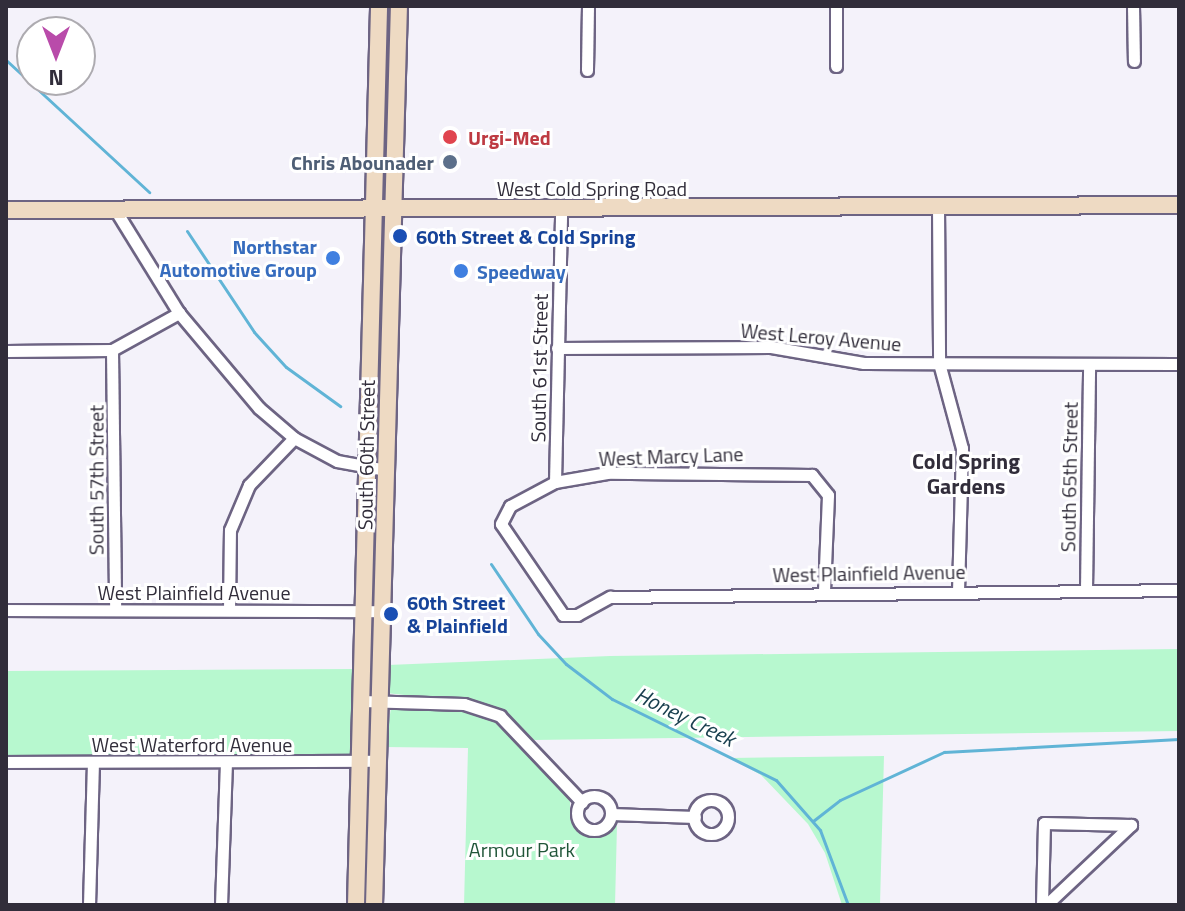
<!DOCTYPE html>
<style>
body{margin:0}
#map{position:relative;width:1185px;height:911px;overflow:hidden;background:#f4f2fa;font-family:"Titillium Web",sans-serif}
div>[style]{position:absolute}
[style*='--x']{left:calc(var(--x)*1px);top:calc(var(--y)*1px);width:calc(var(--w)*1px);rotate:calc(var(--a)*1deg)}
.green>*{inset:0;background:#b7f8cf}
.stream>*{height:3px;margin:-1.5px;padding:0 1.5px;transform-origin:1.5px;border-radius:1.5px;background:#60b4d6}
.roads{filter:drop-shadow(2px 0 #6d6483) drop-shadow(-2px 0 #6d6483) drop-shadow(0 2px #6d6483) drop-shadow(0 -2px #6d6483)}
.street>*{height:11px;margin:-5.5px;padding:0 5.5px;transform-origin:5.5px;border-radius:5.5px;background:#fff}
.street>.ring{margin:-5.5px;padding:0;box-sizing:content-box;background:none;border:11px solid #fff;border-radius:50%}
.secondary>*{height:16px;margin:-8px;padding:0 8px;transform-origin:8px;border-radius:8px;background:#eedac3}
.dots>*{width:22px;height:22px;translate:-50% -50%;box-sizing:border-box;border:4px solid #fff;border-radius:50%}
span{translate:-50% -50%;white-space:nowrap;text-align:center;line-height:1.15;-webkit-text-stroke:6px #fff;paint-order:stroke}
.health-label{font-size:20px;color:#be3a42;font-weight:700}
.left{translate:0 -50%;text-align:left}
.service-label{font-size:20px;color:#4e5e75;font-weight:700}
.right{translate:-100% -50%;text-align:right}
.street-label{font-size:20px;color:#312d3a}
.transit-label{font-size:20px;color:#164399;font-weight:700}
.shop-label{font-size:20px;color:#366cbe;font-weight:700}
.park-label{font-size:20px;color:#215639}
.neighbourhood-label{font-size:22px;color:#312d3a;font-weight:700}
.water-label{font-size:22px;color:#1a404f;font-style:italic}
.frame{position:absolute;inset:0;border:8px solid #312d3a;pointer-events:none}
.north{position:absolute;left:16px;top:16px;width:80px;height:80px;box-sizing:border-box;background:#fff;border:2px solid #adabb0;border-radius:50%;rotate:180deg;font-size:22px;font-weight:700;line-height:32px;text-align:center;color:#312d3a}
.north::after{content:'';display:block;margin:auto;width:28px;height:36px;background:#b94baa;clip-path:polygon(50% 0,100% 100%,50% 72%,0 100%)}
</style>
<div id="map">
<div class="green">
<i style="clip-path:polygon(1179px 649px,1179px 731px,534px 740px,510px 716px,487px 704px,386px 693px,388px 665px,610px 656px)"></i>
<i style="clip-path:polygon(356px 669px,350px 754px,6px 757px,6px 671px)"></i>
<i style="clip-path:polygon(391px 708px,469px 711px,491px 718px,570px 796px,570px 819px,577px 831px,598px 838px,617px 825px,615px 905px,464px 905px,468px 748px,385px 747px)"></i>
<i style="clip-path:polygon(884px 756px,880px 905px,842px 905px,825px 853px,808px 824px,761px 775px,730px 758px)"></i>
</div>
<div class="stream">
<i style="--x:6;--y:60;--w:195;--a:42.7"></i>
<i style="--x:187;--y:231;--w:121;--a:56.4"></i>
<i style="--x:254;--y:332;--w:47;--a:47.6"></i>
<i style="--x:286;--y:367;--w:67;--a:35.8"></i>
<i style="--x:491;--y:564;--w:84;--a:56.1"></i>
<i style="--x:538;--y:634;--w:41;--a:47"></i>
<i style="--x:566;--y:664;--w:58;--a:37.3"></i>
<i style="--x:612;--y:699;--w:183;--a:26.3"></i>
<i style="--x:776;--y:780;--w:67;--a:48.7"></i>
<i style="--x:820;--y:830;--w:80;--a:69.5"></i>
<i style="--x:813;--y:821;--w:34;--a:-38"></i>
<i style="--x:840;--y:800;--w:115;--a:-24.8"></i>
<i style="--x:944;--y:752;--w:235;--a:-3.2"></i>
</div>
<div class="roads">
<div class="street">
<i style="--x:1133;--y:6;--w:55;--a:89"></i>
<i style="--x:836;--y:66;--w:60;--a:-90"></i>
<i style="--x:587;--y:70;--w:64;--a:-89.1"></i>
<i style="--x:938;--y:206;--w:157;--a:89.6"></i>
<i style="--x:939;--y:363;--w:88;--a:74.9"></i>
<i style="--x:962;--y:448;--w:142;--a:91.6"></i>
<i style="--x:116;--y:211;--w:120;--a:58.3"></i>
<i style="--x:179;--y:313;--w:124;--a:49.9"></i>
<i style="--x:259;--y:408;--w:46;--a:40.6"></i>
<i style="--x:294;--y:438;--w:49;--a:28.1"></i>
<i style="--x:337;--y:461;--w:50;--a:10.4"></i>
<i style="--x:557;--y:348;--w:214;--a:-0.3"></i>
<i style="--x:771;--y:347;--w:94;--a:9.8"></i>
<i style="--x:864;--y:363;--w:315;--a:0.2"></i>
<i style="--x:112;--y:350;--w:260;--a:89.3"></i>
<i style="--x:6;--y:351;--w:106;--a:-0.5"></i>
<i style="--x:112;--y:350;--w:77;--a:-28.9"></i>
<i style="--x:555;--y:482;--w:274;--a:-88.7"></i>
<i style="--x:1086;--y:589;--w:224;--a:-89.2"></i>
<i style="--x:824;--y:591;--w:96;--a:-87.6"></i>
<i style="--x:828;--y:495;--w:26;--a:-129"></i>
<i style="--x:812;--y:475;--w:205;--a:-179.4"></i>
<i style="--x:607;--y:473;--w:53;--a:170.2"></i>
<i style="--x:555;--y:482;--w:51;--a:151.9"></i>
<i style="--x:510;--y:506;--w:20;--a:117"></i>
<i style="--x:501;--y:524;--w:110;--a:55.7"></i>
<i style="--x:563;--y:615;--w:14;--a:0"></i>
<i style="--x:577;--y:615;--w:38;--a:-29"></i>
<i style="--x:610;--y:597;--w:569;--a:-0.7"></i>
<i style="--x:6;--y:610;--w:376;--a:0.2"></i>
<i style="--x:229;--y:610;--w:80;--a:-89.3"></i>
<i style="--x:230;--y:530;--w:49;--a:-67.1"></i>
<i style="--x:249;--y:485;--w:65;--a:-46.2"></i>
<i style="--x:362;--y:701;--w:102;--a:1.7"></i>
<i style="--x:464;--y:704;--w:38;--a:18"></i>
<i style="--x:500;--y:716;--w:119;--a:46.4"></i>
<i style="--x:6;--y:762;--w:372;--a:-0.2"></i>
<i class="ring" style="left:577px;top:796px;width:23px;height:23px"></i>
<i class="ring" style="left:694px;top:800px;width:23px;height:23px"></i>
<i style="--x:611;--y:814;--w:84;--a:2"></i>
<i style="--x:89;--y:905;--w:143;--a:-88.4"></i>
<i style="--x:221;--y:905;--w:143;--a:-88"></i>
<i style="--x:1042;--y:905;--w:82;--a:-88.6"></i>
<i style="--x:1044;--y:823;--w:87;--a:1.3"></i>
<i style="--x:1046;--y:905;--w:117;--a:-43.3"></i>
</div>
<div class="secondary">
<i style="--x:6;--y:210;--w:1173;--a:-0.24"></i>
<i style="--x:356;--y:905;--w:899;--a:-88.53"></i>
<i style="--x:374;--y:905;--w:899;--a:-88.41"></i>
</div>
</div>
<div class="dots">
<i style="left:450px;top:137px;background:#e0444e"></i>
<i style="left:450px;top:162px;background:#5c6f8a"></i>
<i style="left:400px;top:236px;background:#1a4fb4"></i>
<i style="left:333px;top:258px;background:#3f7fe0"></i>
<i style="left:461px;top:271px;background:#3f7fe0"></i>
<i style="left:391px;top:614px;background:#1a4fb4"></i>
</div>
<div class="health-label">
<span class="left" style="left:468px;top:137px">Urgi-Med</span>
</div>
<div class="service-label">
<span class="right" style="left:434px;top:162px">Chris Abounader</span>
</div>
<div class="street-label">
<span style="left:592px;top:188px">West Cold Spring Road</span>
<span style="left:821px;top:337px;rotate:5deg">West Leroy Avenue</span>
<span style="left:539px;top:368px;rotate:-89deg">South 61st Street</span>
<span style="left:366px;top:455px;rotate:-89deg">South 60th Street</span>
<span style="left:671px;top:456px;rotate:-2deg">West Marcy Lane</span>
<span style="left:1069px;top:477px;rotate:-89deg">South 65th Street</span>
<span style="left:96px;top:480px;rotate:-90deg">South 57th Street</span>
<span style="left:869px;top:573px;rotate:-1deg">West Plainfield Avenue</span>
<span style="left:194px;top:592px">West Plainfield Avenue</span>
<span style="left:192px;top:744px">West Waterford Avenue</span>
</div>
<div class="transit-label">
<span class="left" style="left:416px;top:236px">60th Street &amp; Cold Spring</span>
<span class="left" style="left:407px;top:614px">60th Street<br>&amp; Plainfield</span>
</div>
<div class="shop-label">
<span class="right" style="left:317px;top:258px">Northstar<br>Automotive Group</span>
<span class="left" style="left:477px;top:271px">Speedway</span>
</div>
<div class="park-label">
<span style="left:522px;top:849px">Armour Park</span>
</div>
<div class="neighbourhood-label">
<span style="left:966px;top:474px">Cold Spring<br>Gardens</span>
</div>
<div class="water-label">
<span style="left:685px;top:717px;rotate:26deg">Honey Creek</span>
</div>
<div class="frame"></div>
<div class="north">N</div>
</div>
